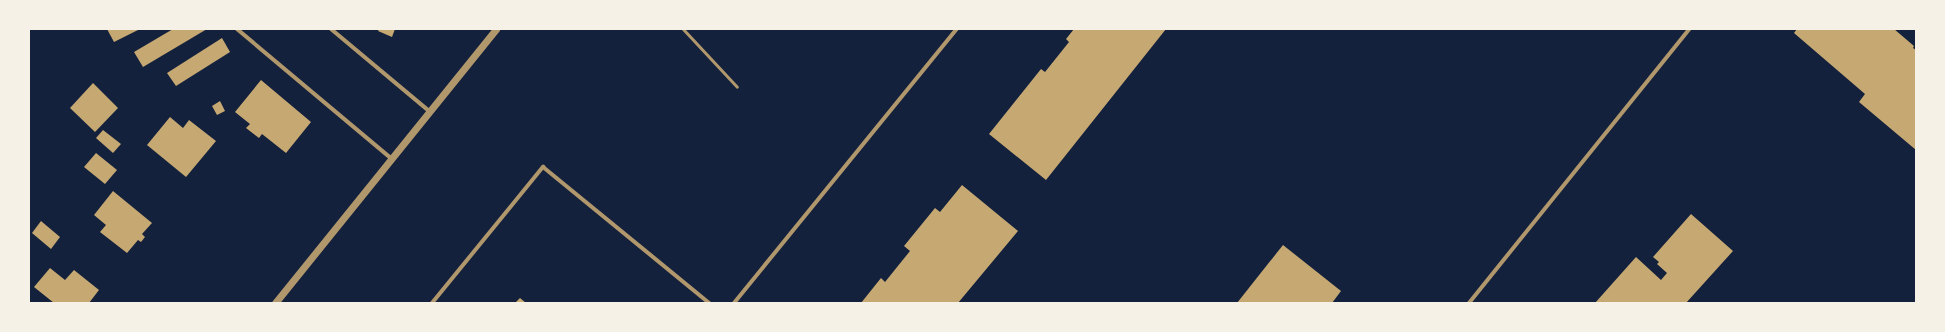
<!DOCTYPE html>
<style>
body{margin:0}
#map{position:relative;width:1945px;height:332px;overflow:hidden;background:#14213d;font-family:Mulish,sans-serif}
div>[style]{position:absolute}
[style*='--x']{left:calc(var(--x)*1px);top:calc(var(--y)*1px);width:calc(var(--w)*1px);rotate:calc(var(--a)*1deg)}
.building>*{inset:0;background:#c6a872}
.service>*{height:3px;margin:-1.5px;padding:0 1.5px;transform-origin:1.5px;border-radius:1.5px;background:#b1986c}
.minor>*{height:4px;margin:-2px;padding:0 2px;transform-origin:2px;border-radius:2px;background:#b1986c}
.tertiary>*{height:7px;margin:-3.5px;padding:0 3.5px;transform-origin:3.5px;border-radius:3.5px;background:#b1986c}
span{translate:-50% -50%;white-space:nowrap;text-align:center;line-height:1.15;-webkit-text-stroke:4px #f6f1e7;paint-order:stroke}
.frame{position:absolute;inset:0;border:30px solid #f6f1e7;pointer-events:none}
</style>
<div id="map">
<div class="building">
<i style="clip-path:polygon(107px 29px,140px 29px,114px 42px)"></i>
<i style="clip-path:polygon(173px 29px,207px 29px,143px 67px,134px 52px)"></i>
<i style="clip-path:polygon(379px 29px,395px 29px,392px 37px,378px 31px)"></i>
<i style="clip-path:polygon(1074px 29px,1166px 29px,1046px 180px,989px 134px,1041px 69px,1045px 72px,1069px 42px,1066px 39px)"></i>
<i style="clip-path:polygon(1797px 29px,1894px 29px,1914px 46px,1913px 48px,1916px 50px,1916px 150px,1859px 102px,1865px 94px,1794px 33px)"></i>
<i style="clip-path:polygon(222px 38px,230px 52px,176px 86px,167px 73px)"></i>
<i style="clip-path:polygon(261px 80px,311px 122px,286px 153px,262px 134px,259px 138px,246px 128px,250px 124px,235px 112px)"></i>
<i style="clip-path:polygon(93px 83px,118px 108px,95px 132px,70px 108px)"></i>
<i style="clip-path:polygon(220px 101px,225px 111px,217px 115px,212px 106px)"></i>
<i style="clip-path:polygon(170px 117px,183px 128px,189px 120px,216px 141px,186px 177px,147px 145px)"></i>
<i style="clip-path:polygon(103px 130px,121px 144px,113px 153px,96px 138px)"></i>
<i style="clip-path:polygon(96px 153px,117px 170px,105px 184px,84px 167px)"></i>
<i style="clip-path:polygon(962px 185px,1018px 231px,958px 303px,861px 303px,881px 278px,885px 282px,910px 251px,904px 246px,935px 208px,940px 212px)"></i>
<i style="clip-path:polygon(113px 191px,152px 223px,142px 234px,145px 237px,141px 242px,138px 240px,127px 253px,100px 232px,106px 225px,94px 215px)"></i>
<i style="clip-path:polygon(1691px 214px,1733px 251px,1686px 303px,1595px 303px,1636px 257px,1661px 280px,1667px 273px,1657px 264px,1659px 262px,1653px 257px)"></i>
<i style="clip-path:polygon(41px 221px,60px 237px,51px 249px,32px 233px)"></i>
<i style="clip-path:polygon(1283px 245px,1341px 291px,1332px 303px,1237px 303px)"></i>
<i style="clip-path:polygon(50px 268px,65px 280px,74px 270px,99px 290px,89px 303px,54px 303px,34px 287px)"></i>
<i style="clip-path:polygon(520px 298px,526px 303px,515px 303px)"></i>
</div>
<div class="service">
<i style="--x:683;--y:29;--w:79;--a:47"></i>
</div>
<div class="minor">
<i style="--x:237;--y:29;--w:202;--a:40"></i>
<i style="--x:331;--y:29;--w:128;--a:39.9"></i>
<i style="--x:432;--y:303;--w:176;--a:-50.8"></i>
<i style="--x:543;--y:167;--w:215;--a:39.3"></i>
<i style="--x:734;--y:303;--w:353;--a:-50.9"></i>
<i style="--x:1469;--y:303;--w:351;--a:-51.2"></i>
</div>
<div class="tertiary">
<i style="--x:275;--y:303;--w:352;--a:-51.1"></i>
</div>
<div class="frame"></div>
</div>
